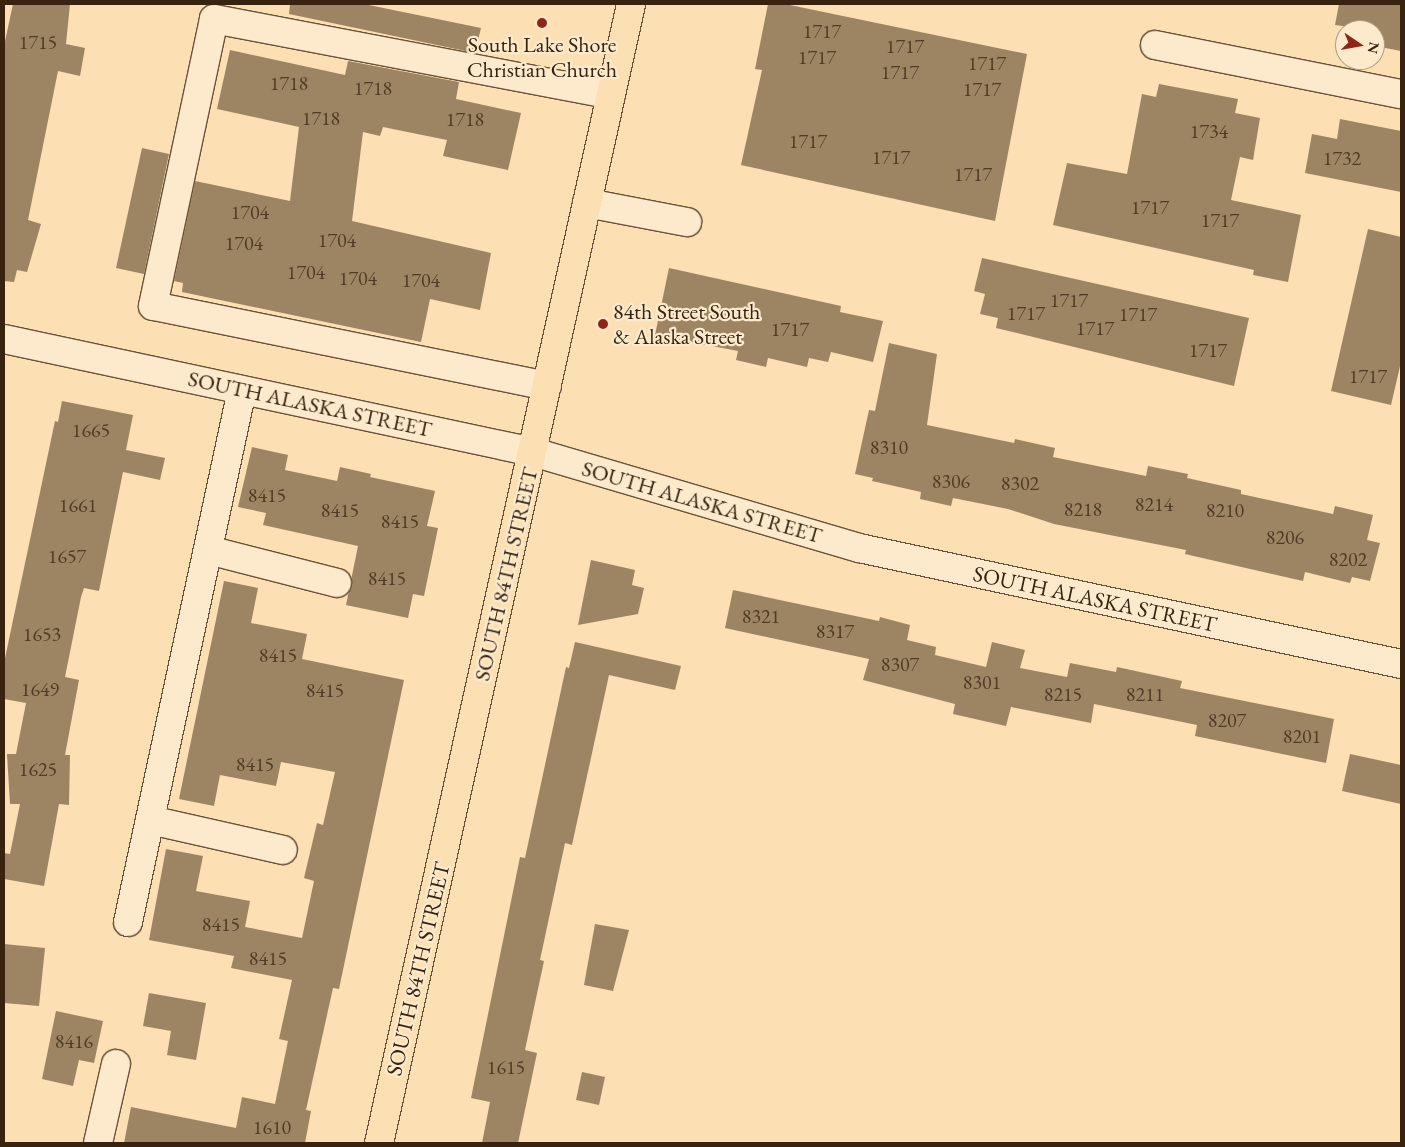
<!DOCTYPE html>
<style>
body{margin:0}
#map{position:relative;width:1405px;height:1147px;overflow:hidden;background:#fcdfb2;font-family:"EB Garamond",serif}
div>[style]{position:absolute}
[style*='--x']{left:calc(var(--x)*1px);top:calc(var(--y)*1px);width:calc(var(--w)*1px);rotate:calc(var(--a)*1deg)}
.building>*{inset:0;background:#9d8564}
.roads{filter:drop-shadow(1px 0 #685238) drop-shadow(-1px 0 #685238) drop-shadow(0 1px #685238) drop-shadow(0 -1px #685238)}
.minor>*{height:28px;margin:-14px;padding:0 14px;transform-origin:14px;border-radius:14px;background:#fdeacd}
.major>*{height:28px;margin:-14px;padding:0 14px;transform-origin:14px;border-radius:14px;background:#fcdfb2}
.dots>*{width:14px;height:14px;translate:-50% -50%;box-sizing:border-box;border:2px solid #fdeacd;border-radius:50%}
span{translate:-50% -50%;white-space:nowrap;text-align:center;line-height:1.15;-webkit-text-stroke:4.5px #fdeacd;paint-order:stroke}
.number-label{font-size:20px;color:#503c25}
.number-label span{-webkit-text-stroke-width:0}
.poi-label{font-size:22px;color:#372310}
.left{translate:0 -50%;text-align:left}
.street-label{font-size:22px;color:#372310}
.frame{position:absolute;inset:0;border:5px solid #372310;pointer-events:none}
.north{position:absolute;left:1335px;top:20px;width:50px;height:50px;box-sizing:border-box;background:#fdeacd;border:1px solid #ae9a81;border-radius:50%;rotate:102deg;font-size:14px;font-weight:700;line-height:20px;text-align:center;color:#372310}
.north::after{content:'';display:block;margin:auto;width:18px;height:22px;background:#8f2418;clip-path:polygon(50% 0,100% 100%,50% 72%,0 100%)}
</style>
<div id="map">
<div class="building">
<i style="clip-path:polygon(13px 4px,70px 4px,66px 44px,85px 48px,80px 76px,58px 71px,28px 220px,41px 224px,27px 272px,17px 270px,14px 282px,4px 281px,4px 46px)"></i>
<i style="clip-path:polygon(290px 4px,364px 4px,481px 28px,475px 53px,289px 14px)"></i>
<i style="clip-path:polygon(768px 4px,785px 4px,1027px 54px,995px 221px,741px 165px,762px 70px,755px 69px)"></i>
<i style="clip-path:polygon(1339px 4px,1401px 4px,1401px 51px,1375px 46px,1375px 30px,1335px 25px)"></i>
<i style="clip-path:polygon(230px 50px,345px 75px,348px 61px,459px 82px,456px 99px,521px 113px,508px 170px,443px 156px,447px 140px,383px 127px,380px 136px,363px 132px,352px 221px,491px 253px,480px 310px,430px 299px,421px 342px,182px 292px,183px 283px,174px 281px,195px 181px,290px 201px,299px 127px,217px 109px)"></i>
<i style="clip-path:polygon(1159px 84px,1238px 99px,1235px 113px,1260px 118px,1253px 160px,1240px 157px,1231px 200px,1301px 215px,1288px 282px,1253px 275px,1254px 270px,1053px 225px,1067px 163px,1127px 174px,1142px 94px,1156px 97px)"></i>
<i style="clip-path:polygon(1340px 119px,1401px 131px,1401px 192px,1305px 173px,1312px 134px,1337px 139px)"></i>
<i style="clip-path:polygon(142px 148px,169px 154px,144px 274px,116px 268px)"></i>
<i style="clip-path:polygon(1368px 229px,1401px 237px,1401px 362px,1391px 405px,1331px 391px)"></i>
<i style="clip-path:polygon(982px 258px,1249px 318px,1234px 386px,996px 328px,998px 318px,980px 314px,985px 294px,974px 291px)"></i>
<i style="clip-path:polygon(669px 268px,841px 306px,840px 312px,883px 321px,873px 362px,831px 352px,828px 362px,809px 358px,807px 367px,768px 358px,766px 367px,736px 360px,738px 351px,655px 335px)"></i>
<i style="clip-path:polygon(889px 343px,937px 354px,927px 425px,1014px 443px,1015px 439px,1055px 448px,1053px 457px,1146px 476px,1148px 466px,1188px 474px,1187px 478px,1241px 490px,1241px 494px,1333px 514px,1335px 506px,1373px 515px,1367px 540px,1380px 543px,1370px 581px,1352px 577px,1350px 583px,1305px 572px,1303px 581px,1185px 554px,1186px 550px,1054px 524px,1008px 509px,953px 498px,951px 506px,920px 499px,921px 492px,872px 481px,873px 478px,855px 474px,869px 410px,875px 411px)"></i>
<i style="clip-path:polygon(62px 401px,133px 415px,126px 450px,165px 458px,160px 480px,123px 472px,99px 591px,84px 588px,81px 597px,65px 677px,79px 680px,65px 755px,70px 755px,69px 805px,59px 804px,44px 886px,4px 879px,4px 853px,10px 854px,20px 804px,10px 804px,7px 754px,16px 754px,26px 703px,4px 699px,4px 663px,55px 421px,58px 422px)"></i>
<i style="clip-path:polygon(252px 447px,288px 455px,285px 470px,337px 481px,340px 467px,371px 474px,370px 477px,435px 491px,427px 526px,438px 528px,424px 596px,413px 594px,408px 618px,346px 605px,358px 546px,263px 525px,266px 513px,238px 507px)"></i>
<i style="clip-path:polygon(591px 560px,635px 570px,632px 585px,644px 588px,638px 614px,578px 625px)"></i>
<i style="clip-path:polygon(224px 581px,258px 588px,251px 623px,307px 634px,302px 659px,404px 680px,339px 989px,333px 988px,306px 1110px,311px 1111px,305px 1143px,124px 1143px,131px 1107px,236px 1128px,242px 1097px,275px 1104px,288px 1041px,279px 1039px,292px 980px,231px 968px,234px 956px,149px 940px,166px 849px,203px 856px,196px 891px,250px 901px,245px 927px,302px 938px,314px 881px,304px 878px,317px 823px,323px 825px,335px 772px,281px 762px,276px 786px,220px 775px,214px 806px,179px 799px)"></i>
<i style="clip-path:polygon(733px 590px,879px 621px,880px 617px,910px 625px,907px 640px,936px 647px,935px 655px,986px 667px,992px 642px,1025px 650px,1020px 668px,1067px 677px,1070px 663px,1116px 672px,1117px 667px,1182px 681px,1180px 688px,1334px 719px,1326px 763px,1195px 736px,1197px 725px,1094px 704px,1091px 723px,1011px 707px,1006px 726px,953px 714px,955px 704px,863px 680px,869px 659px,725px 628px)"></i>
<i style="clip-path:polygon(575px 642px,681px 666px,675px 690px,609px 675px,572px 845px,565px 843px,540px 960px,544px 961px,525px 1050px,537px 1053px,518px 1143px,482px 1143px,490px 1102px,471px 1098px,520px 857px,525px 858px,566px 667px,569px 668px)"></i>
<i style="clip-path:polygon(1350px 754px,1401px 765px,1401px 804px,1342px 791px)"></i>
<i style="clip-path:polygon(595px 924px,629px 930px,613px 991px,584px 985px)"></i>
<i style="clip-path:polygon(4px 944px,45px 948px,39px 1006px,4px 1003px)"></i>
<i style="clip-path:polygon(149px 993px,206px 1003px,196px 1060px,167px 1055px,171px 1031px,143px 1026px)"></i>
<i style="clip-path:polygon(56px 1011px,103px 1021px,94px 1063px,79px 1060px,73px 1086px,42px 1079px)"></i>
<i style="clip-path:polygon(582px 1072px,605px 1077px,599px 1105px,576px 1100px)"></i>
</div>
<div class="roads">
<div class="minor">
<i style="--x:1155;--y:45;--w:251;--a:11.3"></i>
<i style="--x:587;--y:203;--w:102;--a:10.8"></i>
<i style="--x:4;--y:339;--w:541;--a:12.06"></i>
<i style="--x:533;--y:452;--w:340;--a:16.4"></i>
<i style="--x:859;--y:548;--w:554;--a:12.08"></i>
<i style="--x:547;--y:386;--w:402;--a:-168.5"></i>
<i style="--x:153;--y:306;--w:293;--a:-78"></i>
<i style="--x:214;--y:19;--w:404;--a:10.8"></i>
<i style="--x:208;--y:550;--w:133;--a:14.3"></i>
<i style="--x:150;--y:820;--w:136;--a:12.7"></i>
<i style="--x:128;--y:922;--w:544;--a:-77.91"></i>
<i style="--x:98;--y:1143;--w:81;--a:-77.2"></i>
</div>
<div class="major">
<i style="--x:379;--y:1143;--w:1167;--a:-77.52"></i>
</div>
</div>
<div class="dots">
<i style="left:542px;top:23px;background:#8f2418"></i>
<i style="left:603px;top:324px;background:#8f2418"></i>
</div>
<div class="number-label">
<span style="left:822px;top:31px">1717</span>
<span style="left:38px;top:42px">1715</span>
<span style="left:905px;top:46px">1717</span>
<span style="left:817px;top:57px">1717</span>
<span style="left:987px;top:63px">1717</span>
<span style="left:900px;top:72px">1717</span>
<span style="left:289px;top:83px">1718</span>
<span style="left:373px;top:88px">1718</span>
<span style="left:982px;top:89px">1717</span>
<span style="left:321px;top:118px">1718</span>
<span style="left:465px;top:119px">1718</span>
<span style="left:1209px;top:131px">1734</span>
<span style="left:808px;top:141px">1717</span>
<span style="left:891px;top:157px">1717</span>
<span style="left:1342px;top:158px">1732</span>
<span style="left:973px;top:174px">1717</span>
<span style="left:1150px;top:207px">1717</span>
<span style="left:250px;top:212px">1704</span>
<span style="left:1220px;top:220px">1717</span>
<span style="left:337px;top:240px">1704</span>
<span style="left:244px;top:243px">1704</span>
<span style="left:306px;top:272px">1704</span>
<span style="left:358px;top:278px">1704</span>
<span style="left:421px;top:280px">1704</span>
<span style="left:1069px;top:300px">1717</span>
<span style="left:1026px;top:313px">1717</span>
<span style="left:1138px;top:314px">1717</span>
<span style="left:1095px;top:328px">1717</span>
<span style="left:790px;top:329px">1717</span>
<span style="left:1208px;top:350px">1717</span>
<span style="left:1368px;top:376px">1717</span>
<span style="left:91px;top:430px">1665</span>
<span style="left:889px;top:447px">8310</span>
<span style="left:951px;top:481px">8306</span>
<span style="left:1020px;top:483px">8302</span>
<span style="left:267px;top:495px">8415</span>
<span style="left:1154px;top:504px">8214</span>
<span style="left:78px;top:505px">1661</span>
<span style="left:1083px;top:509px">8218</span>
<span style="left:340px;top:510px">8415</span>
<span style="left:1225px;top:510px">8210</span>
<span style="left:400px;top:521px">8415</span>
<span style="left:1285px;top:537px">8206</span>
<span style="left:67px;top:556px">1657</span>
<span style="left:1348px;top:559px">8202</span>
<span style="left:387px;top:578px">8415</span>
<span style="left:761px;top:616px">8321</span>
<span style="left:835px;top:631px">8317</span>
<span style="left:42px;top:634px">1653</span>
<span style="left:278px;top:655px">8415</span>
<span style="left:900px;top:664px">8307</span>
<span style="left:982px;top:682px">8301</span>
<span style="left:40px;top:689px">1649</span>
<span style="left:325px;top:690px">8415</span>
<span style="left:1063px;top:694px">8215</span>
<span style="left:1145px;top:694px">8211</span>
<span style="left:1227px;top:720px">8207</span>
<span style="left:1302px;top:736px">8201</span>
<span style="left:255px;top:764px">8415</span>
<span style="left:38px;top:769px">1625</span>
<span style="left:221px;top:924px">8415</span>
<span style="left:268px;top:958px">8415</span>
<span style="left:74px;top:1041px">8416</span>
<span style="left:506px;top:1067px">1615</span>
<span style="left:272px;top:1127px">1610</span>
</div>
<div class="poi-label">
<span style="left:542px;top:57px">South Lake Shore<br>Christian Church</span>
<span class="left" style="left:613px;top:324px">84th Street South<br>&amp; Alaska Street</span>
</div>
<div class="street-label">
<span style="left:310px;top:404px;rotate:12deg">SOUTH ALASKA STREET</span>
<span style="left:702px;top:502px;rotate:16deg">SOUTH ALASKA STREET</span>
<span style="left:506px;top:574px;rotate:-77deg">SOUTH 84TH STREET</span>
<span style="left:1095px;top:599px;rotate:12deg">SOUTH ALASKA STREET</span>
<span style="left:418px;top:969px;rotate:-77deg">SOUTH 84TH STREET</span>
</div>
<div class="frame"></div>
<div class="north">N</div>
</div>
